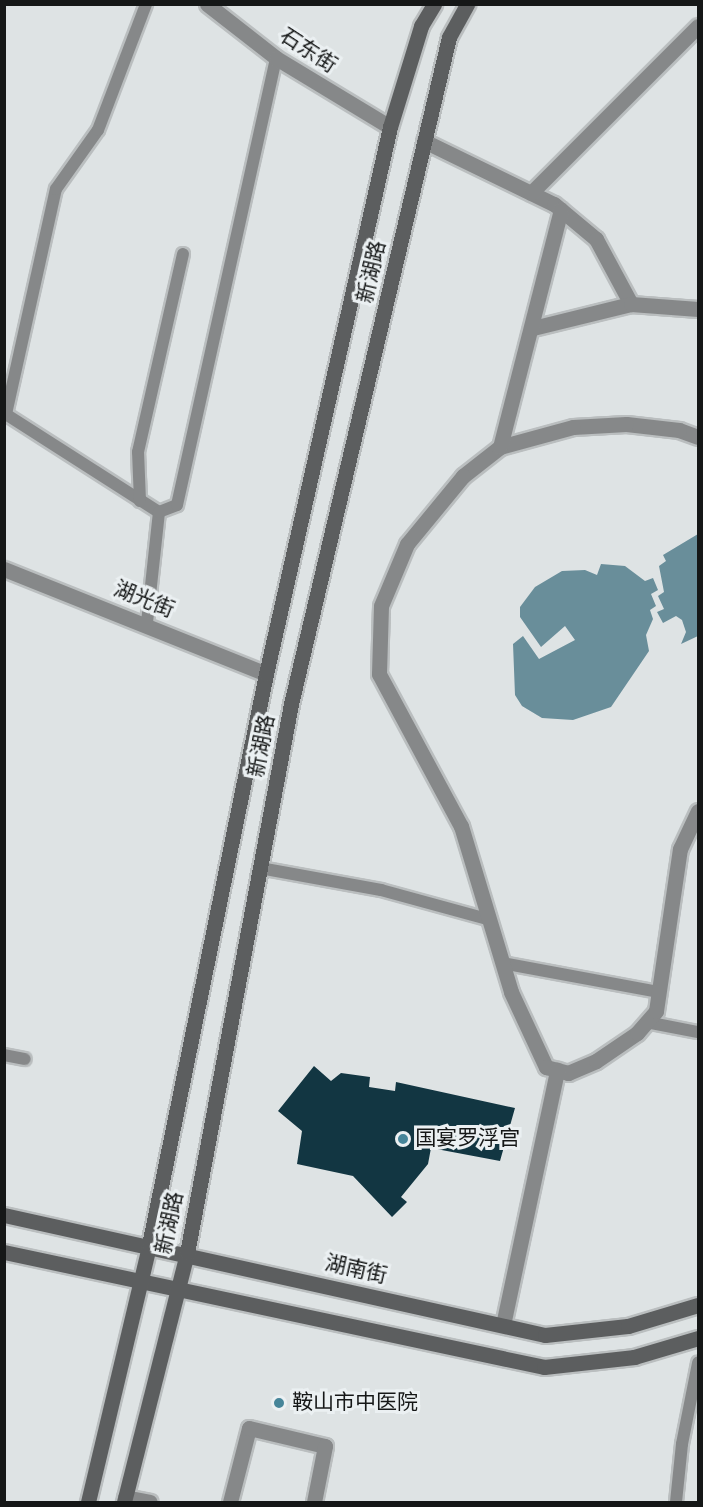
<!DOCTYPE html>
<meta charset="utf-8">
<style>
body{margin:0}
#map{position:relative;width:703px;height:1507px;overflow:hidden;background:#dee3e4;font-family:"Alegreya Sans","Noto Sans SC",sans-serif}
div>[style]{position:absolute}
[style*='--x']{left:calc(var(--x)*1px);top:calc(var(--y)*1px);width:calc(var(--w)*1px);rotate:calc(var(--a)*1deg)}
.water>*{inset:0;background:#698e9a}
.building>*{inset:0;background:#123642}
.roads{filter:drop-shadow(2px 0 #babebf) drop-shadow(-2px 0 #babebf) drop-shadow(0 2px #babebf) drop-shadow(0 -2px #babebf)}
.service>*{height:12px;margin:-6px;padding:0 6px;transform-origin:6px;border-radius:6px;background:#868889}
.minor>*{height:15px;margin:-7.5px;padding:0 7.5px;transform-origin:7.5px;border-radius:7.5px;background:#868889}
.secondary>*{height:15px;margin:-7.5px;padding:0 7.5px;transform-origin:7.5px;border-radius:7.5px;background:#5c5e5f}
.dots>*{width:16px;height:16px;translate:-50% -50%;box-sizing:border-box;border:3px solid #ebf0f2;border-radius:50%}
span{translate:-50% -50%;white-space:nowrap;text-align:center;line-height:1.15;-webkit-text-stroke:6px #ebf0f2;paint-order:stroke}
.street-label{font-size:21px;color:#151717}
.poi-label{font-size:21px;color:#151717}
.left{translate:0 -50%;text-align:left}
.frame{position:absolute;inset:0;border:6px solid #151717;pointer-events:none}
</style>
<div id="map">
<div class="water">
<i style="clip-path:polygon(698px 534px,698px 636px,681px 644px,686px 632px,682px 620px,676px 616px,663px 623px,657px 612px,664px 609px,658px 596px,664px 592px,659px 566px,666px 561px,663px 555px)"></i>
<i style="clip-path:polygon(601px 564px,625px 566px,645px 581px,653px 578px,658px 590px,651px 594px,656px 606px,650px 610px,653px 619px,646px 635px,649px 651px,611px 707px,573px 720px,542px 718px,522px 706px,515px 695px,513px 644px,523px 636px,539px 659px,575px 640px,565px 626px,541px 647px,520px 617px,520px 607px,535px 587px,562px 571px,585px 570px,597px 575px)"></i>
</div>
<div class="building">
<i style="clip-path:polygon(314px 1066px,331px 1081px,341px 1073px,370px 1077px,369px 1087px,395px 1091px,396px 1082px,515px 1108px,500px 1161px,431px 1148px,428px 1164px,401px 1197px,407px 1202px,392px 1217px,353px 1176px,297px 1164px,302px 1131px,278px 1111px)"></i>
</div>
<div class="roads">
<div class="service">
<i style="--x:4;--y:413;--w:184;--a:32.6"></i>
<i style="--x:159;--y:512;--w:112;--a:96.2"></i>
<i style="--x:6;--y:414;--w:230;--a:-77.5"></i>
<i style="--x:56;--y:189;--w:72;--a:-54.6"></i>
<i style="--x:98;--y:130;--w:135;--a:-69.1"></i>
<i style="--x:140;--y:501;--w:49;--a:-92.3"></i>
<i style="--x:138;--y:452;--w:203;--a:-77.2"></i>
<i style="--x:159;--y:512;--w:19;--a:-21"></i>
<i style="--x:177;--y:505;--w:458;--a:-77.5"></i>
<i style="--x:260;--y:868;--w:123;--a:10.3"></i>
<i style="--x:381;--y:890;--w:110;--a:15.3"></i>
<i style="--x:502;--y:963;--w:160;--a:10.5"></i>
<i style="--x:646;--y:1022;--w:53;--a:10.9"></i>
<i style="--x:4;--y:1055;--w:21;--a:11"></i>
<i style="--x:676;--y:1502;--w:58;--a:-84.1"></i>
<i style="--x:682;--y:1444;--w:83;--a:-78.8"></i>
</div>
<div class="minor">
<i style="--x:207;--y:4;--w:88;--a:38"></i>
<i style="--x:276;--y:58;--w:133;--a:31.2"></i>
<i style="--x:424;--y:141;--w:144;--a:25.9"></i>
<i style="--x:554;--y:204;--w:55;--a:39.8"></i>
<i style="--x:596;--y:239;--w:74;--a:61.7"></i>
<i style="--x:531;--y:193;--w:236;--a:-45"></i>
<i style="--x:533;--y:328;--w:101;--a:-13.8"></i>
<i style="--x:631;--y:304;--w:67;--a:4.3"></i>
<i style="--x:698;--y:437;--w:20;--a:-160"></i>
<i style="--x:679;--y:430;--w:53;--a:-173.5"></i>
<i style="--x:626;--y:424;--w:53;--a:176.8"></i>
<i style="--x:573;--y:427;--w:76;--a:164.7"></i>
<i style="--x:500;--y:447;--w:47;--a:141.9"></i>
<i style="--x:463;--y:476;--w:88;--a:129.5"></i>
<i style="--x:407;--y:544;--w:67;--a:112.8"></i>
<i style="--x:381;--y:606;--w:68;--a:91.7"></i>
<i style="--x:379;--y:674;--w:173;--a:61.7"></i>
<i style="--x:461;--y:826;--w:173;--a:73.2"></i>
<i style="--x:511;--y:992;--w:83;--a:65"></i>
<i style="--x:546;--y:1067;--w:23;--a:15"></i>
<i style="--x:568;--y:1073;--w:30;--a:-23"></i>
<i style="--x:596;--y:1061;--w:50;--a:-34.3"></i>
<i style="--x:637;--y:1033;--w:29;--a:-49"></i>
<i style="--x:656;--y:1011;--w:164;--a:-81.6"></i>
<i style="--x:680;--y:849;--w:42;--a:-64.7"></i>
<i style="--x:500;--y:447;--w:245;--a:-75.6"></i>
<i style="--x:4;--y:569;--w:282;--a:21.8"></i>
<i style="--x:503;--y:1325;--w:261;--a:-78"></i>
<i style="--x:125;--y:1497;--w:25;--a:11"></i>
<i style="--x:230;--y:1502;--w:76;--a:-75.6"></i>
<i style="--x:249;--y:1428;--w:78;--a:13.3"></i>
<i style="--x:325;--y:1446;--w:57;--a:101.1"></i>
</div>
<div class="secondary">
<i style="--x:4;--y:1215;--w:554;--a:12.51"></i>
<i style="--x:545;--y:1335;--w:83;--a:-6.2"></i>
<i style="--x:628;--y:1326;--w:73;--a:-16.7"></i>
<i style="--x:4;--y:1252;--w:552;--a:12.02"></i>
<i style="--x:544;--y:1367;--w:91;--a:-6.3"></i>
<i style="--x:634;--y:1357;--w:67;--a:-16.5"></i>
<i style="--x:88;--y:1502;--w:264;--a:-76.6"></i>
<i style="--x:149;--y:1245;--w:583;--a:-78.42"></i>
<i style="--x:266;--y:674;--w:561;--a:-77.23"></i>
<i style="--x:390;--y:127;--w:106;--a:-72.9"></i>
<i style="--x:421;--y:26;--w:26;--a:-59"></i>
<i style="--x:124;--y:1502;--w:257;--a:-75.8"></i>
<i style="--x:187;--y:1253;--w:559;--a:-79.27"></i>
<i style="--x:291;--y:704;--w:685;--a:-76.67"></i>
<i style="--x:449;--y:37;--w:38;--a:-61"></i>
</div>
</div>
<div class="dots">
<i style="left:403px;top:1139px;background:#468599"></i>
<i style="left:279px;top:1403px;background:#468599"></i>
</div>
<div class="street-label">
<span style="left:308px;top:51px;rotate:33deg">石东街</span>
<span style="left:372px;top:272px;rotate:-77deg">新湖路</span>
<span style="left:144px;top:600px;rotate:22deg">湖光街</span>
<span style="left:262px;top:746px;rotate:-79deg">新湖路</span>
<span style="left:170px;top:1223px;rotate:-78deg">新湖路</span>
<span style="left:356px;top:1270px;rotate:13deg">湖南街</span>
</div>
<div class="poi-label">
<span class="left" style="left:415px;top:1139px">国宴罗浮宫</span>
<span class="left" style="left:292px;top:1403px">鞍山市中医院</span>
</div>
<div class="frame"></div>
</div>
